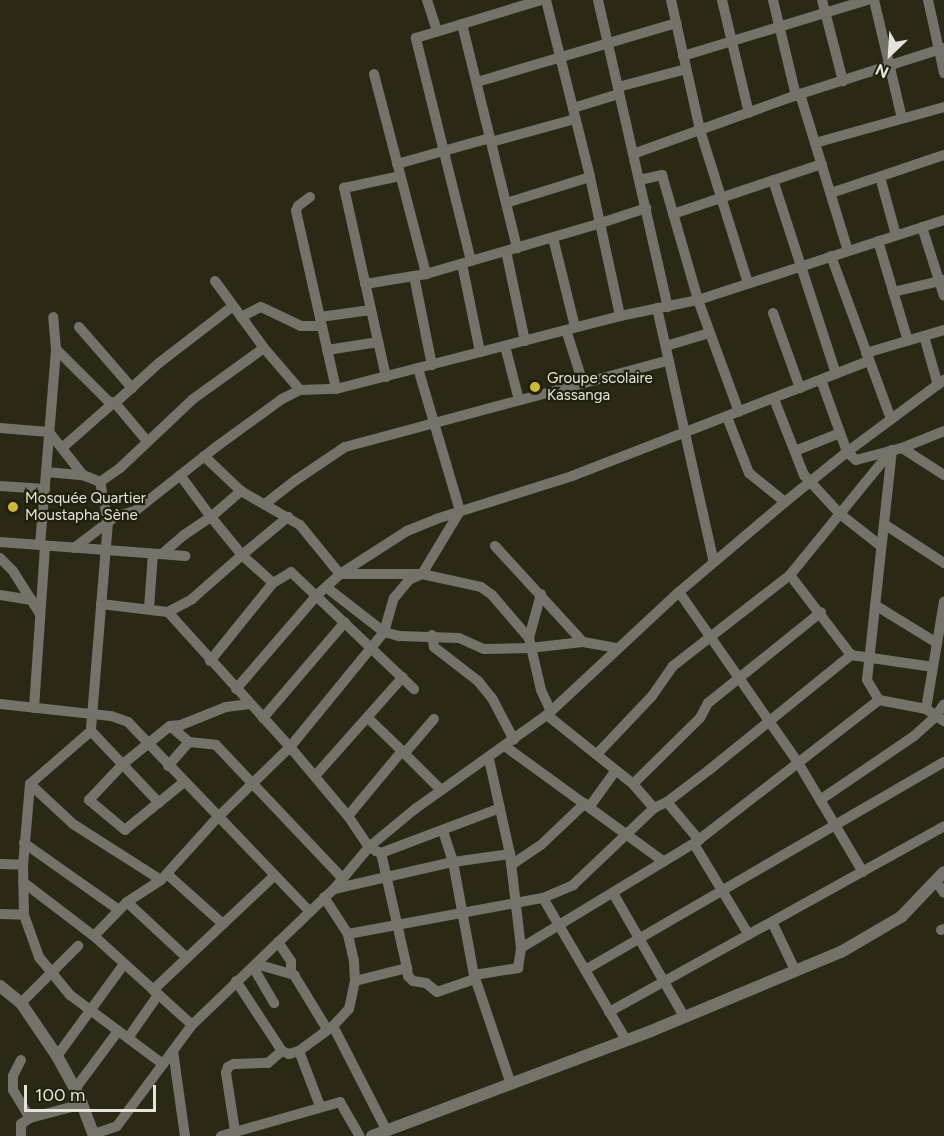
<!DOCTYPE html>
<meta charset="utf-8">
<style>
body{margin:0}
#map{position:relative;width:944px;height:1136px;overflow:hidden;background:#2b2916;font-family:Figtree,sans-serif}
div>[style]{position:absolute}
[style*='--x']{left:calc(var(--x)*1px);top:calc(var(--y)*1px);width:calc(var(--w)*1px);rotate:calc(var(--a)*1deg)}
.minor>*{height:10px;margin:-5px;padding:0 5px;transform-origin:5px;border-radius:5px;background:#74736a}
.tertiary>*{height:12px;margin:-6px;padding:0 6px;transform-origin:6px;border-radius:6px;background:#74736a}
.dots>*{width:16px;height:16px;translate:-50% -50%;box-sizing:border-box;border:3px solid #221f0d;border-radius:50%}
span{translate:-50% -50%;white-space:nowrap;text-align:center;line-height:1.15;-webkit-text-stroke:4.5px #221f0d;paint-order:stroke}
.poi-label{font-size:15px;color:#e5e4d8}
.left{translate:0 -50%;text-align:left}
.north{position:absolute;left:860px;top:24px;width:60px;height:60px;-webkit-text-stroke:4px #221f0d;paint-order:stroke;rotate:205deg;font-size:16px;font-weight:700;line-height:24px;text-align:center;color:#e5e4d8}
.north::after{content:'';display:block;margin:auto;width:21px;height:27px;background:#e5e4d8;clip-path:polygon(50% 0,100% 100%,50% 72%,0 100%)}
.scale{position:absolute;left:24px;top:1085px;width:132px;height:27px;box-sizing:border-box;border:3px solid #e5e4d8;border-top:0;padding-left:8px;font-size:18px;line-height:21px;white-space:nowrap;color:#e5e4d8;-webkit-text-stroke:4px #221f0d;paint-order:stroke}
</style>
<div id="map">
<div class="minor">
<i style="--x:427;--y:0;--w:33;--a:72"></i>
<i style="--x:546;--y:0;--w:182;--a:76"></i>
<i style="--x:590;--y:177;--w:142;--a:77.8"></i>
<i style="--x:598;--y:0;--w:315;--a:77.2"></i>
<i style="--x:671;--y:0;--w:133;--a:77.4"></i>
<i style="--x:700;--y:130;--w:160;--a:72.6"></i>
<i style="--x:722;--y:0;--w:116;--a:76.6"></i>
<i style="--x:773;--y:0;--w:99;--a:76.5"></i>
<i style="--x:822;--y:0;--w:84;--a:75.5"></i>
<i style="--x:874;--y:0;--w:121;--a:76.7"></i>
<i style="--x:928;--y:0;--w:75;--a:77.6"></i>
<i style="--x:462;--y:24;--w:231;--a:76.2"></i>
<i style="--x:683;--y:56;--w:192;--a:-16.9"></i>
<i style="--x:374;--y:74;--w:207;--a:75.4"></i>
<i style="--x:477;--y:82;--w:208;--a:-16.5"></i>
<i style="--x:618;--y:87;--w:70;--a:-14.8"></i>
<i style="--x:800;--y:94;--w:164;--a:73"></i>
<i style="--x:573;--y:108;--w:48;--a:-16.9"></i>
<i style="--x:491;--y:142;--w:87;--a:-15.3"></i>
<i style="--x:815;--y:143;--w:134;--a:-15.6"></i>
<i style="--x:633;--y:154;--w:177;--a:-19.8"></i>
<i style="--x:800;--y:94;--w:151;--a:-17.7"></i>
<i style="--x:397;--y:164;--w:97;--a:-15.6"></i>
<i style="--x:880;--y:177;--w:60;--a:74.6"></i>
<i style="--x:639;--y:180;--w:24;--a:-12"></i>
<i style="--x:662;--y:175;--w:130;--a:73.9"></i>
<i style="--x:698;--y:300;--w:119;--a:69.9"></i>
<i style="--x:773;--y:180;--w:204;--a:72"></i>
<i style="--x:831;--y:193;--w:119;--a:-18.6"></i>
<i style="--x:310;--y:197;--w:15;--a:143"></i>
<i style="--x:298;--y:206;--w:5;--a:112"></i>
<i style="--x:296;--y:211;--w:182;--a:77.3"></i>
<i style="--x:506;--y:203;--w:88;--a:-17.2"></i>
<i style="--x:673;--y:214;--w:157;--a:-18.6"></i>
<i style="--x:922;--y:227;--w:72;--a:72.3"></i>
<i style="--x:553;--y:238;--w:92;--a:76.1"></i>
<i style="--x:878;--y:241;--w:104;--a:73.3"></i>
<i style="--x:506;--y:251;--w:92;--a:78.1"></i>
<i style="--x:831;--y:256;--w:174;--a:69.8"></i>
<i style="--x:471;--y:261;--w:230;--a:-103.9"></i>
<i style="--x:416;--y:38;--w:131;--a:-16.9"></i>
<i style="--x:462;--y:264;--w:90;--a:78.4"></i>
<i style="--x:414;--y:276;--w:91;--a:78.6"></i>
<i style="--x:215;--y:281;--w:83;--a:53.8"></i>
<i style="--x:264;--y:348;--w:55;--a:49.4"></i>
<i style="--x:365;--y:284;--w:62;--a:-9.3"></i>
<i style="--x:426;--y:274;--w:179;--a:-16.2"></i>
<i style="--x:598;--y:224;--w:51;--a:-18.4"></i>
<i style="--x:893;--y:292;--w:52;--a:-13.2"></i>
<i style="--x:657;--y:308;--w:260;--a:77.4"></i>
<i style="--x:773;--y:313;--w:80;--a:70.2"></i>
<i style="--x:241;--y:317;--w:22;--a:-27"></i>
<i style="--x:261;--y:307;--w:44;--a:25.4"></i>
<i style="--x:301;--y:326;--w:21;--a:0"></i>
<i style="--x:320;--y:317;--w:51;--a:-7.8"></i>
<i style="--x:79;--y:327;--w:81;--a:49"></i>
<i style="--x:566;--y:330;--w:56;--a:72.2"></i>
<i style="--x:924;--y:336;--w:51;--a:74.1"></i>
<i style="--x:505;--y:346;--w:56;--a:75.5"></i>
<i style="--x:666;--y:346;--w:45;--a:-16.8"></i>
<i style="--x:56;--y:349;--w:74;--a:45"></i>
<i style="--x:108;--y:401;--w:7;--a:16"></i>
<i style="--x:115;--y:403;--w:50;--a:49.9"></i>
<i style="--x:327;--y:350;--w:52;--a:-8.9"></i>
<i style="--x:866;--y:353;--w:81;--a:-16.4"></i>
<i style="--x:386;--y:377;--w:194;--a:-102.5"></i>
<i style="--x:344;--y:188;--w:57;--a:-12.1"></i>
<i style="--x:821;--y:380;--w:77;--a:70.1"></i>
<i style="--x:847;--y:452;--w:12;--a:42"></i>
<i style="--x:856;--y:460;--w:48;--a:-14.6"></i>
<i style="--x:902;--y:448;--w:45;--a:-22"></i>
<i style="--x:774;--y:399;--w:82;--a:68.5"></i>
<i style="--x:804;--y:475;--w:53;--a:47.3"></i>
<i style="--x:840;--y:514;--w:52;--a:38"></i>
<i style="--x:115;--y:403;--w:59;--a:-42.3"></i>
<i style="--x:159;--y:363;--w:93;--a:-37.6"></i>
<i style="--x:727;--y:417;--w:60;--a:68.6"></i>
<i style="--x:749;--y:473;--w:46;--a:38.9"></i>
<i style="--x:0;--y:428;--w:49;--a:4.7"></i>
<i style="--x:49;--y:432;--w:55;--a:51.7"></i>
<i style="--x:62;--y:448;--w:67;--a:-41.3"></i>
<i style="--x:902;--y:448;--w:50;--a:32.7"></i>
<i style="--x:795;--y:451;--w:48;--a:-21.8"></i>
<i style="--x:204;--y:456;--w:51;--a:43.4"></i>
<i style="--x:241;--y:491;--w:68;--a:30"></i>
<i style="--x:300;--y:525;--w:63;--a:50.8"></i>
<i style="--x:46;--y:472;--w:37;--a:5"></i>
<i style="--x:83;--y:475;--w:18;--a:22"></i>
<i style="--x:180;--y:475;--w:52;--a:53.6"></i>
<i style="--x:211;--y:517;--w:40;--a:-41"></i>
<i style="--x:100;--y:482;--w:41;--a:78.7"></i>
<i style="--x:108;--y:522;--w:210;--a:94.7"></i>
<i style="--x:91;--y:731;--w:81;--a:139"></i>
<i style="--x:30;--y:784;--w:81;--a:94.9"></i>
<i style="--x:23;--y:865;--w:50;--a:88.9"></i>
<i style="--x:24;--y:915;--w:45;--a:70.3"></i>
<i style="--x:39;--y:957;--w:49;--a:50.8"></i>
<i style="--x:70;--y:995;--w:116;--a:36.6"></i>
<i style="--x:100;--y:482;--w:24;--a:-35"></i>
<i style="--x:120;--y:468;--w:100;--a:-43.4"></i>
<i style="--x:193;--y:399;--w:87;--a:-35.7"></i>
<i style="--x:0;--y:486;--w:45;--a:3.8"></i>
<i style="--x:265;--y:504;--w:39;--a:-38"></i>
<i style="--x:296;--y:480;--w:59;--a:-34"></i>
<i style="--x:345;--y:447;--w:335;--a:-15"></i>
<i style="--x:884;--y:524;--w:72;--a:33"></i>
<i style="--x:0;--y:542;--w:186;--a:4.3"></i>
<i style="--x:40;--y:545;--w:197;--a:-85.3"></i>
<i style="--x:56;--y:349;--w:32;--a:-95"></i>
<i style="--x:495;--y:546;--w:130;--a:47.5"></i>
<i style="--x:74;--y:548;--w:51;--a:-37.1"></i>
<i style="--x:115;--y:517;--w:21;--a:-17"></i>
<i style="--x:135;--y:511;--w:103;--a:-38.3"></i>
<i style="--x:216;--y:447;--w:82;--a:-36"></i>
<i style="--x:282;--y:399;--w:20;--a:-27"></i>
<i style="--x:300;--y:390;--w:36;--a:-2"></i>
<i style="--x:336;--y:389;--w:293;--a:-14.4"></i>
<i style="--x:620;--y:316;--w:80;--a:-11.6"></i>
<i style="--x:698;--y:300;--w:259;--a:-18"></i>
<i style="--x:162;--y:554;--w:29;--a:-41"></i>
<i style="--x:184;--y:535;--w:32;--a:-34"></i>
<i style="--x:211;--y:517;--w:49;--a:50.8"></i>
<i style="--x:242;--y:555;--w:60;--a:-39.6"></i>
<i style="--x:0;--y:558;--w:18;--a:45"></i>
<i style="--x:13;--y:571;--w:51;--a:57.9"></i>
<i style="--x:340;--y:574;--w:82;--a:0"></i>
<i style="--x:422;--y:574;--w:60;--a:12.4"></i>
<i style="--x:481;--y:587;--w:14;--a:36"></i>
<i style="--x:492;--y:595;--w:57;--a:49.3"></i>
<i style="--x:790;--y:575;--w:101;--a:52.7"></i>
<i style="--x:851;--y:655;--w:83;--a:8.3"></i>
<i style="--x:326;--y:587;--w:73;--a:37.8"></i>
<i style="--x:384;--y:632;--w:16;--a:15"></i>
<i style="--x:399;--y:636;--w:60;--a:1.9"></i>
<i style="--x:459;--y:638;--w:27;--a:24"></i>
<i style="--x:484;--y:649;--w:46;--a:-1.2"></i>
<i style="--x:530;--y:648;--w:53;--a:-6.5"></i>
<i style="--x:583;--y:642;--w:35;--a:10"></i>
<i style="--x:679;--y:592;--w:206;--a:55.1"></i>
<i style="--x:797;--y:761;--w:129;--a:59.3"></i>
<i style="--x:541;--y:594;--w:46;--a:105.3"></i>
<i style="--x:529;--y:638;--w:53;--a:77"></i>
<i style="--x:541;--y:690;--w:23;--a:65"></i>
<i style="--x:0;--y:595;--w:32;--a:9"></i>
<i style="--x:101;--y:604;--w:67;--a:6.8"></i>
<i style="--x:168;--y:612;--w:27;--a:-28"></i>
<i style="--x:192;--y:599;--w:67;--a:-41.3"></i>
<i style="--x:242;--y:555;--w:42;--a:42.1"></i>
<i style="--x:875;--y:605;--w:73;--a:31.5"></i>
<i style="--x:149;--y:608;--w:54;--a:-85.8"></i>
<i style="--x:168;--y:612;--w:182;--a:47.9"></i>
<i style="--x:290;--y:747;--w:90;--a:50"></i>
<i style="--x:348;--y:816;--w:37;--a:56"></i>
<i style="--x:369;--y:847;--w:8;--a:30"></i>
<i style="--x:376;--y:851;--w:5;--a:22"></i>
<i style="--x:381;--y:853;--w:127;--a:-20.7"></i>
<i style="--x:432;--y:635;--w:12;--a:81"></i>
<i style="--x:434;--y:647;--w:56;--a:37.7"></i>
<i style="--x:478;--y:681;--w:22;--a:51"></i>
<i style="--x:492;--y:698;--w:47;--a:62.4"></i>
<i style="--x:210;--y:661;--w:100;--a:-51.1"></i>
<i style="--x:273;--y:583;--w:21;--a:-31"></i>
<i style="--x:291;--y:572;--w:170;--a:43.6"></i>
<i style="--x:236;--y:689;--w:124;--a:-49.2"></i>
<i style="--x:317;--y:595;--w:31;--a:-42"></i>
<i style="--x:340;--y:574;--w:80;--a:-32.7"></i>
<i style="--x:407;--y:531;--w:31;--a:-22"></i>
<i style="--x:436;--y:519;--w:143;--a:-17.5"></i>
<i style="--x:572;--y:476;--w:318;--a:-21.2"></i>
<i style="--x:0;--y:704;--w:112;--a:6.2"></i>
<i style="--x:111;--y:716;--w:18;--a:19"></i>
<i style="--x:128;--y:722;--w:262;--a:46.2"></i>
<i style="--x:34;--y:708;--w:162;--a:-86.1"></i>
<i style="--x:926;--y:709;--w:109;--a:-80.5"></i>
<i style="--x:547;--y:715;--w:110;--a:38.7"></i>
<i style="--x:633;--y:784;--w:32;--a:49"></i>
<i style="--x:263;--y:718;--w:126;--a:-49.5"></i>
<i style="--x:368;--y:718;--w:47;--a:44.1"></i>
<i style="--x:170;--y:726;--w:25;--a:40"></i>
<i style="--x:189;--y:742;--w:27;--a:6"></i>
<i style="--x:216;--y:745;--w:183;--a:46.5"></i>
<i style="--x:91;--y:731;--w:99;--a:46.6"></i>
<i style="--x:506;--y:747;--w:195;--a:36"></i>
<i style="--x:404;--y:754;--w:46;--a:-49.4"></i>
<i style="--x:597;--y:754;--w:80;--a:-46.5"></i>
<i style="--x:652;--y:696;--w:37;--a:-55"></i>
<i style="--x:673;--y:666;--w:148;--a:-37.9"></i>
<i style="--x:790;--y:575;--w:161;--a:-50.8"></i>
<i style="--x:892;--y:450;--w:231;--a:96.2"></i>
<i style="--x:867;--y:680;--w:23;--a:59"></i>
<i style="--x:879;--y:700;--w:48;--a:10.8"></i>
<i style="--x:926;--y:709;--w:22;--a:34"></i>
<i style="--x:168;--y:766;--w:32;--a:-49"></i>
<i style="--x:315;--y:776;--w:132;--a:-48.4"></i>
<i style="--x:184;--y:782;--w:76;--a:140.9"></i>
<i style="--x:125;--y:830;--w:47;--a:-140.2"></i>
<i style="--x:89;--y:800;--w:50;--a:-46.6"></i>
<i style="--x:123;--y:764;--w:60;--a:-39"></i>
<i style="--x:170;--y:726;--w:11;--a:-5"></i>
<i style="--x:181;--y:725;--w:48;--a:-21.8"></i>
<i style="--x:226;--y:707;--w:24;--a:-7"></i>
<i style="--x:30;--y:784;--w:59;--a:42.9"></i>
<i style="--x:73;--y:824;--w:104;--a:32.5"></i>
<i style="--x:633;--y:784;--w:94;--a:-44.6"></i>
<i style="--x:700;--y:718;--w:17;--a:-62"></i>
<i style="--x:708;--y:703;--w:145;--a:-38.8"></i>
<i style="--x:820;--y:800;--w:114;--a:-34.2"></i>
<i style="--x:914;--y:736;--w:30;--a:-42"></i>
<i style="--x:936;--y:716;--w:14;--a:-56"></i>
<i style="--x:667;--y:802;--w:50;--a:49.9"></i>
<i style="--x:590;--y:806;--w:44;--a:-54.2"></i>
<i style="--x:348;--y:816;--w:85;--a:-50.3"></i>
<i style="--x:402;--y:751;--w:55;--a:45"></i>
<i style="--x:443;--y:831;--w:33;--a:72"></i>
<i style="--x:453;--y:862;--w:115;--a:79.5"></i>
<i style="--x:474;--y:975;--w:115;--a:71.3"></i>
<i style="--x:24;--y:843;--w:116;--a:35.2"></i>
<i style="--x:694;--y:844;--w:106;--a:58.9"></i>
<i style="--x:0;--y:864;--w:23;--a:2"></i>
<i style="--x:511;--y:865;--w:37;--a:-34"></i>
<i style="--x:542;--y:844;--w:59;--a:-43.6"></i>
<i style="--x:167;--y:874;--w:75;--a:41.8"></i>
<i style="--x:936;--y:881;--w:14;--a:56"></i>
<i style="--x:23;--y:882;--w:89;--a:37.3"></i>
<i style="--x:94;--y:936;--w:132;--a:42.2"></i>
<i style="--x:334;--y:889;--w:122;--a:-12.8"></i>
<i style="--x:453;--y:862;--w:58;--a:-8"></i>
<i style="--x:613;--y:893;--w:144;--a:60.1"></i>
<i style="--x:543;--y:898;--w:164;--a:59.7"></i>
<i style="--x:127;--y:902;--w:82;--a:43"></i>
<i style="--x:0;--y:914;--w:24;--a:2"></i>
<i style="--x:772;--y:922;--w:55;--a:64.4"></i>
<i style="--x:941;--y:930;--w:3;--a:-18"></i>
<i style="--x:348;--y:934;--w:198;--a:-10.5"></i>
<i style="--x:543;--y:898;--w:33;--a:-23"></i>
<i style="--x:573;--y:885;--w:112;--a:-43.5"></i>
<i style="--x:654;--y:808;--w:14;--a:-25"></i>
<i style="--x:667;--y:802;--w:53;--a:-37.3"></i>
<i style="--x:709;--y:770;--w:183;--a:-39"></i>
<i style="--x:94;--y:936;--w:47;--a:-45.9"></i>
<i style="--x:127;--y:902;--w:40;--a:-32.9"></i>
<i style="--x:161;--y:880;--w:84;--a:-47.9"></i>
<i style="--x:217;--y:818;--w:102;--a:-44.2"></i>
<i style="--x:290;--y:747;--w:149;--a:-50.7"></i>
<i style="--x:384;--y:632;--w:35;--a:-74"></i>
<i style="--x:394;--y:598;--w:23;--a:-50"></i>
<i style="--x:409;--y:580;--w:14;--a:-25"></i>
<i style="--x:422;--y:574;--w:74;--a:-58.9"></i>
<i style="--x:460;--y:511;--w:149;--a:-106.4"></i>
<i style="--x:278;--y:942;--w:23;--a:56"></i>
<i style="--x:291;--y:961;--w:12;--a:90"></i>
<i style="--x:521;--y:948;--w:205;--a:-31.2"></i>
<i style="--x:696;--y:842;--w:232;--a:-37.8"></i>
<i style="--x:256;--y:964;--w:40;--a:16"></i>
<i style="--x:294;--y:975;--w:63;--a:58.6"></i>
<i style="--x:253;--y:967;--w:42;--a:59.7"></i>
<i style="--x:407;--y:968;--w:8;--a:83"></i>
<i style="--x:408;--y:976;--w:7;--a:45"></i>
<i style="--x:413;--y:981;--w:13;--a:9"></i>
<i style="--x:426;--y:983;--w:14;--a:39"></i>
<i style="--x:437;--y:992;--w:40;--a:-18.9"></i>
<i style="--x:585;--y:970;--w:415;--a:-30.1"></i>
<i style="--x:474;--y:975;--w:45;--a:-9"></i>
<i style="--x:518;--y:968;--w:20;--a:-81"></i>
<i style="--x:521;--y:948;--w:95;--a:-96.7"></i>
<i style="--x:510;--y:854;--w:97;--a:-102.5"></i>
<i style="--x:236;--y:981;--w:84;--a:56.7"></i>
<i style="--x:282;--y:1051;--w:8;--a:23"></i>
<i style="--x:289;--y:1054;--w:10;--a:-17"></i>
<i style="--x:299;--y:1051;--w:42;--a:-36.3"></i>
<i style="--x:333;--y:1026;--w:23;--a:-47"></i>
<i style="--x:349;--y:1009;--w:29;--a:-78"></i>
<i style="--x:355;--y:981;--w:20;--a:-93"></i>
<i style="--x:354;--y:961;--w:28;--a:-103"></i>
<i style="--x:348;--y:934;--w:44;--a:-123"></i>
<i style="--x:355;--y:981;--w:54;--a:-14"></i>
<i style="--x:407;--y:968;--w:118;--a:-102.7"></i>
<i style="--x:153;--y:990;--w:166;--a:-43.3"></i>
<i style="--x:21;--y:1003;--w:81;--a:-45"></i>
<i style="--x:609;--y:1012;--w:383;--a:-29"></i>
<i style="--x:333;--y:1026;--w:118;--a:62.8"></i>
<i style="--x:128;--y:1038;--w:52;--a:-55.1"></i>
<i style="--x:173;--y:1051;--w:86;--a:82"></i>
<i style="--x:299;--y:1051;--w:59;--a:69.1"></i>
<i style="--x:57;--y:1056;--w:114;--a:-53.9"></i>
<i style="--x:21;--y:1060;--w:18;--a:117"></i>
<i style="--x:13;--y:1076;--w:14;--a:90"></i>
<i style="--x:13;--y:1090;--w:33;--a:59"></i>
<i style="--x:75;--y:1089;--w:72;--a:-53.4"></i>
<i style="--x:235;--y:1131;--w:59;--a:-98.8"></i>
<i style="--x:226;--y:1073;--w:6;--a:-72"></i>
<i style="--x:228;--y:1067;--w:7;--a:-27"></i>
<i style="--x:234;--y:1064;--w:34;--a:-2"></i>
<i style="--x:268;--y:1063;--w:18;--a:-41"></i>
<i style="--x:94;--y:1134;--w:24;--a:-19"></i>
<i style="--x:117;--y:1126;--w:126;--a:-53.4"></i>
<i style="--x:192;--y:1025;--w:197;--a:-43.8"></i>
<i style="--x:334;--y:889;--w:55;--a:-50.2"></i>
<i style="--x:369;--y:847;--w:60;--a:-39.6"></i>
<i style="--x:415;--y:809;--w:162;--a:-35.5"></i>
<i style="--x:547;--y:715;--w:180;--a:-43"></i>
<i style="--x:679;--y:592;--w:139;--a:-40.3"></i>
<i style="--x:785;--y:502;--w:80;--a:-38.9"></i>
<i style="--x:847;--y:452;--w:121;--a:-36.6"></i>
<i style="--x:21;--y:1136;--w:12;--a:-90"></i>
<i style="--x:21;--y:1124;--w:11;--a:-34"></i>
<i style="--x:30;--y:1118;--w:55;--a:-14.8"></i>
<i style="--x:221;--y:1136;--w:124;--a:-15.9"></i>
<i style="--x:340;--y:1102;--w:39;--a:60"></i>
</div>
<div class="tertiary">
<i style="--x:0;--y:986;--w:27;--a:39"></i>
<i style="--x:21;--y:1003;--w:64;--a:55.8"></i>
<i style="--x:57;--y:1056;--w:46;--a:61.2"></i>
<i style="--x:79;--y:1096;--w:43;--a:69.4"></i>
<i style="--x:372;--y:1136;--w:298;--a:-20.6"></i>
<i style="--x:651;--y:1031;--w:206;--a:-22.6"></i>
<i style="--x:841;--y:952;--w:69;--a:-30.3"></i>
<i style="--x:901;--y:917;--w:62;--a:-46.3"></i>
</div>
<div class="dots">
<i style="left:535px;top:387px;background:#cbba39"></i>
<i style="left:13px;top:507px;background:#cbba39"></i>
</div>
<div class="poi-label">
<span class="left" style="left:547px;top:387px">Groupe scolaire<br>Kassanga</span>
<span class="left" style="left:25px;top:507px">Mosquée Quartier<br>Moustapha Sène</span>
</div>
<div class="north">N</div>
<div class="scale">100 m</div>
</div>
